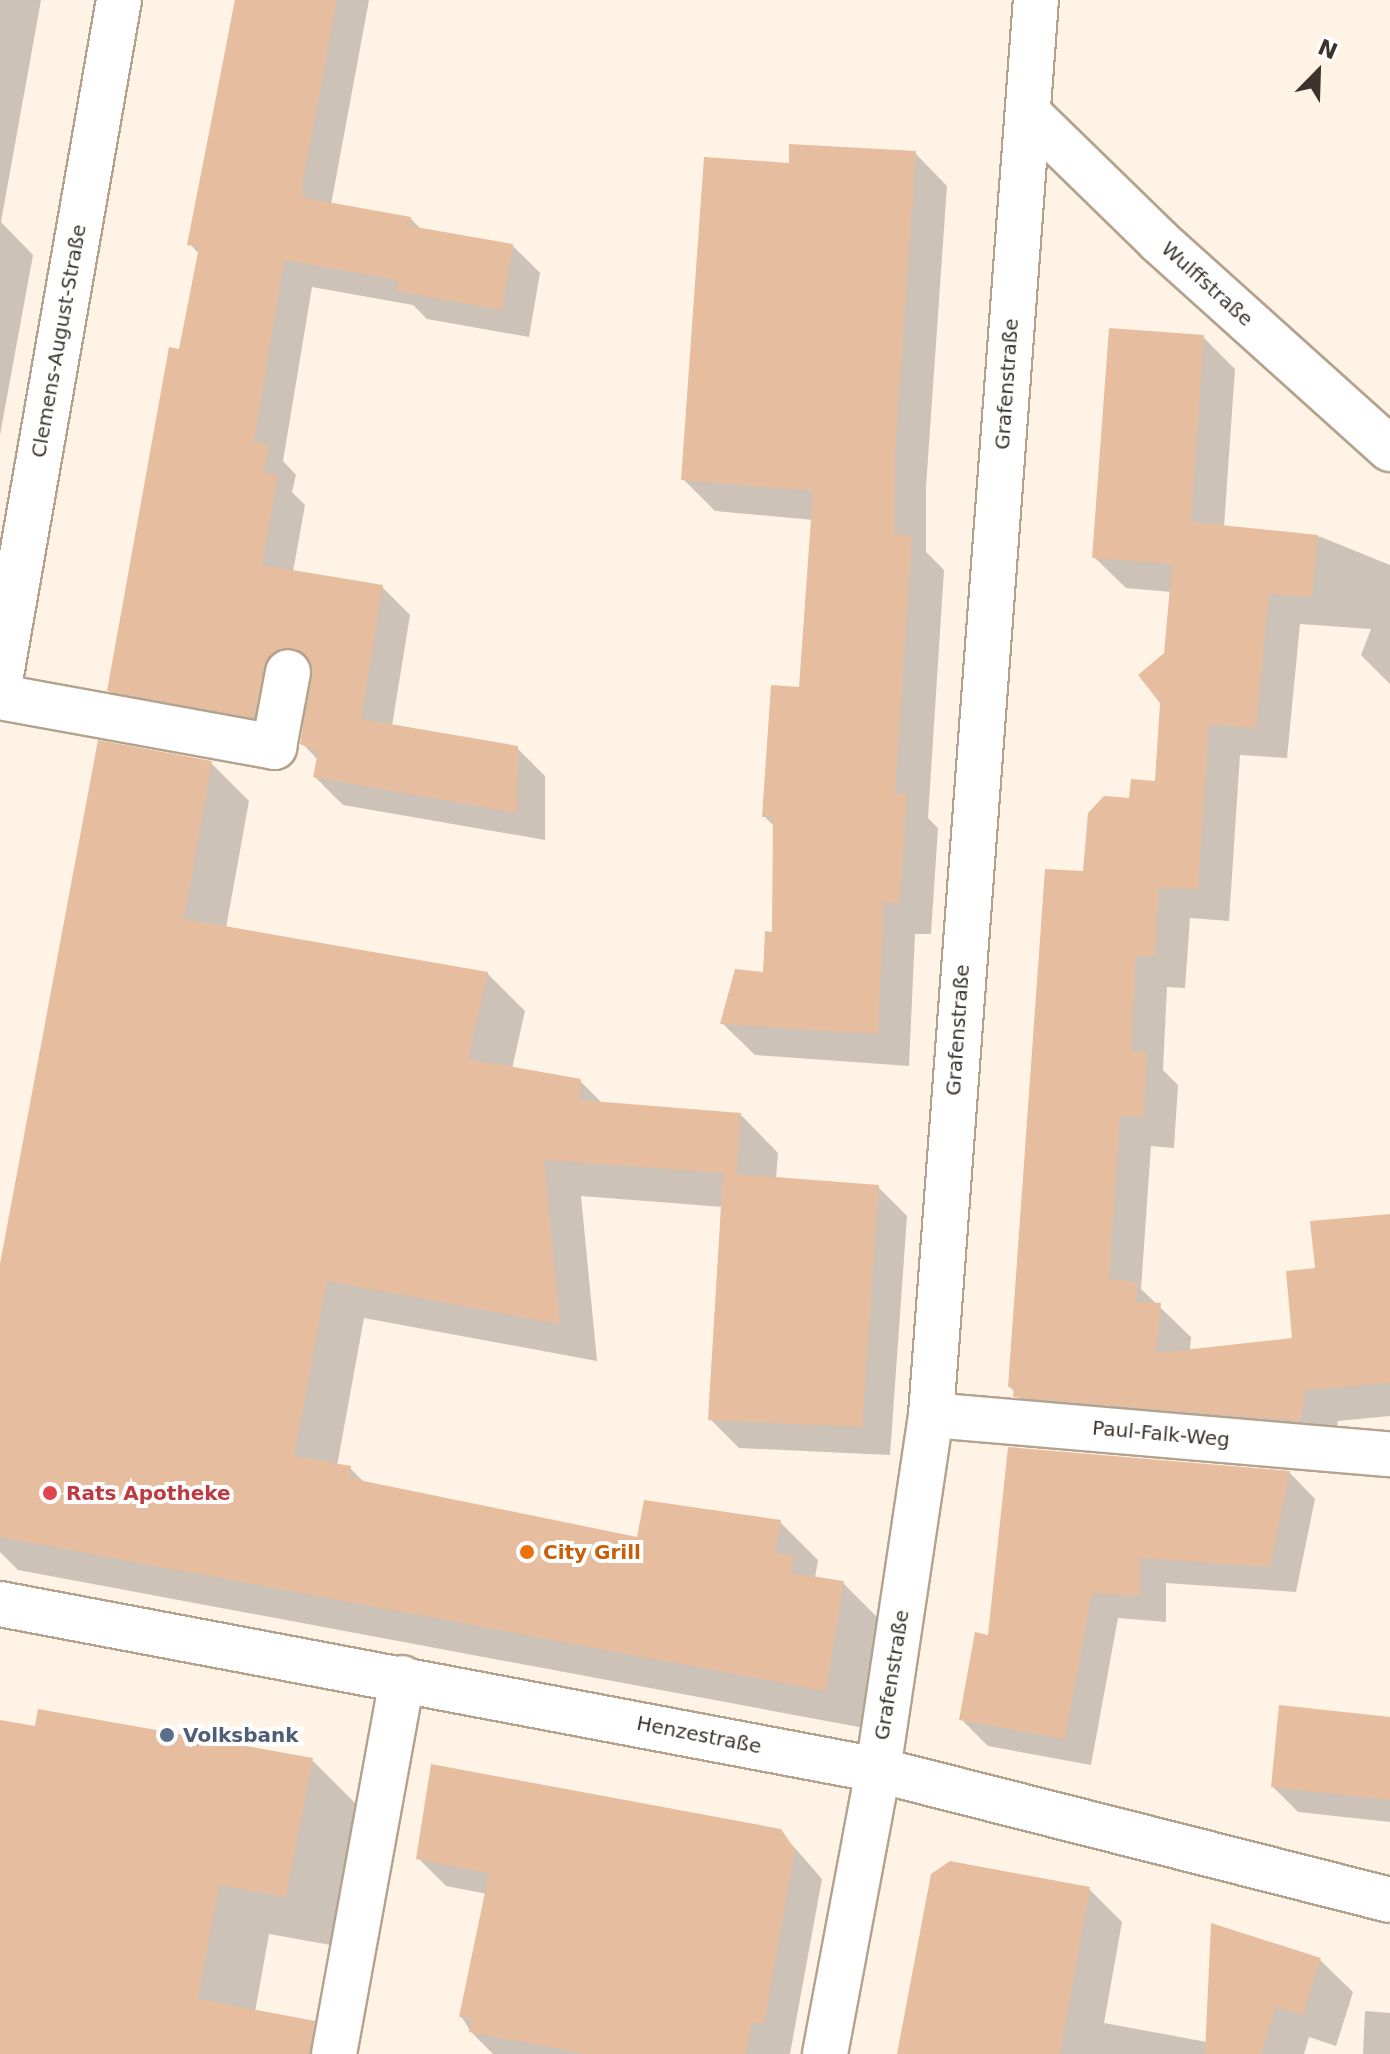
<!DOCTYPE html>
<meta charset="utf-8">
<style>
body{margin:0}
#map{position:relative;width:1390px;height:2054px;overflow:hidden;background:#fff3e6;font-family:"DejaVu Sans",sans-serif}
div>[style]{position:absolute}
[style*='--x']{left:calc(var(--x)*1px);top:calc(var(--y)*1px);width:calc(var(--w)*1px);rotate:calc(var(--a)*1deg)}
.shadow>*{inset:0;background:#0003}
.building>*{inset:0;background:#e7bd9f}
.roads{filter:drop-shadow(2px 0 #b4a28e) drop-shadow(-2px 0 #b4a28e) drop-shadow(0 2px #b4a28e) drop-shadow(0 -2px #b4a28e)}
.minor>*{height:44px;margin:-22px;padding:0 22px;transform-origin:22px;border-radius:22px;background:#fff}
.dots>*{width:22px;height:22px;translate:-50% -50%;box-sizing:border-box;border:4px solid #fff;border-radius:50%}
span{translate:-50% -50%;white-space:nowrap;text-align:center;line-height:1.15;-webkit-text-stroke:8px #fff;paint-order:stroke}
.street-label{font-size:20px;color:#3c342c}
.health-label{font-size:20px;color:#be3a42;font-weight:700}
.left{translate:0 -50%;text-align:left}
.food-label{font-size:20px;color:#c56008;font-weight:700}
.service-label{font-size:20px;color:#4e5e75;font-weight:700}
.north{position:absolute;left:1278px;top:32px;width:80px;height:80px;-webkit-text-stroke:6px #fff;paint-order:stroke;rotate:23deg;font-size:22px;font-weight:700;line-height:32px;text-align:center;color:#3c342c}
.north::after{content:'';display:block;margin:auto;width:28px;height:36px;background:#3c342c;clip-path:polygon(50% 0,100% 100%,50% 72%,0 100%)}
</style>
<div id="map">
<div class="shadow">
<i style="clip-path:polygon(0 0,41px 0,1px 222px,33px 255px,0 435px)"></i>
<i style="clip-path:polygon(235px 0,369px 0,331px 205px,410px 218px,422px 230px,512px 245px,540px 273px,529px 337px,427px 319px,413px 305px,312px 287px,283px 461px,296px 475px,292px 492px,305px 505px,293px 572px,382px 587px,410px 615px,392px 726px,517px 748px,545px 776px,545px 840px,343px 805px,315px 777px,318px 760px,302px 743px,312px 679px,296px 684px,282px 745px,137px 718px,109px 690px,199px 254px,190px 244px)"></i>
<i style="clip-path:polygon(915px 153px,947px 186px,926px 487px,926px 552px,944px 570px,928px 818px,938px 828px,931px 934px,915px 934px,909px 1066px,755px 1055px,722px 1023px,765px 974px,774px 934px,775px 827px,764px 816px,801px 689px,813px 520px,715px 511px,683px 479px,791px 165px)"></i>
<i style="clip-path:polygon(1203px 337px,1235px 369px,1224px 527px,1321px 537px,1390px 565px,1390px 684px,1361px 655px,1371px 629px,1300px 624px,1287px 758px,1240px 755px,1229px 921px,1190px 918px,1185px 988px,1167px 987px,1163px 1070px,1178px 1085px,1174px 1148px,1151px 1146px,1141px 1289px,1191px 1337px,1190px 1351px,1295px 1340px,1317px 1270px,1390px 1216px,1390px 1416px,1338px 1421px,1331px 1452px,1047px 1428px,1010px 1387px,1085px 873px,1131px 801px,1157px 784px,1171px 592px,1126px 588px,1094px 557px)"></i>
<i style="clip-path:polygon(211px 763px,249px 801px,226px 928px,487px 973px,525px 1011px,512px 1069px,580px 1081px,603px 1104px,741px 1115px,778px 1153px,776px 1179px,878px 1187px,907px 1216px,890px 1455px,739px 1448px,710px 1419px,723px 1207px,581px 1196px,597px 1361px,364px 1318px,337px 1466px,350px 1468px,365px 1483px,639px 1540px,780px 1522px,818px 1560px,815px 1578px,843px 1583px,881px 1621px,864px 1728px,18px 1570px,0 1552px,0 1278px)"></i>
<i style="clip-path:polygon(1289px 1472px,1315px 1499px,1296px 1592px,1166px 1583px,1166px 1622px,1118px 1618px,1091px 1765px,988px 1746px,961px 1719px,990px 1637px)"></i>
<i style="clip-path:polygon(1390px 1719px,1390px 1822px,1298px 1812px,1273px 1787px)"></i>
<i style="clip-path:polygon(0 1722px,312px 1760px,362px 1810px,336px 1946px,269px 1934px,255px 2012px,305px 2054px,0 2054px)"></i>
<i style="clip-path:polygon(780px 1831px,822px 1879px,790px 2054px,493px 2054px,471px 2032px,461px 2016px,487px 1894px,446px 1886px,418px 1858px)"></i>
<i style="clip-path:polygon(1089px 1889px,1122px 1922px,1104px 2023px,1207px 2042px,1320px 1960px,1353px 1992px,1336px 2046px,1309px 2037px,1304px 2054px,899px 2054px)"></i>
<i style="clip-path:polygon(1365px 2011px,1390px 2013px,1390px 2054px,1363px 2054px)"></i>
</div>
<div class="building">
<i style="clip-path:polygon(235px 0,337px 0,301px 192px,305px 198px,411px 217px,410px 226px,513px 244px,502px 310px,397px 291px,398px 280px,284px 260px,254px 442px,269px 445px,264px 472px,278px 475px,262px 565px,383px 585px,361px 719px,518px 746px,517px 813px,313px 777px,318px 752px,300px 744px,312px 664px,293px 648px,269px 656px,254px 718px,107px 691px,169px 347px,179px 349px,199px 247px,187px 245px)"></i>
<i style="clip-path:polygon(789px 144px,916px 151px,895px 453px,894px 534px,912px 536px,895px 794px,907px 794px,900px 903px,884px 902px,878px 1034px,720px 1024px,735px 969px,763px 972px,765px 931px,772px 932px,773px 817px,762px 817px,771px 685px,799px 687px,813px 491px,681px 480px,704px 157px,789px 163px)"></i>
<i style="clip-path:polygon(1109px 328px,1204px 335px,1191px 522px,1318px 535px,1312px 597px,1269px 594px,1256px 728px,1209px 724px,1198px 890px,1159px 887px,1155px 957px,1136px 956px,1131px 1051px,1147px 1052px,1144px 1117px,1120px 1116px,1109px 1279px,1137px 1282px,1136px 1302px,1161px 1303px,1156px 1353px,1292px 1338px,1286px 1271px,1315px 1268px,1310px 1221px,1390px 1214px,1390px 1383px,1306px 1390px,1300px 1421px,1013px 1397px,1014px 1388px,1008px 1387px,1045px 869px,1083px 871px,1088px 813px,1104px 796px,1129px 798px,1131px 779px,1155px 781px,1160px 703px,1138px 675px,1164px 653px,1172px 564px,1092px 558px)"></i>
<i style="clip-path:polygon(98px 740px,212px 761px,184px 919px,488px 972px,468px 1059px,581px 1079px,579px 1100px,741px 1113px,737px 1174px,544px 1160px,560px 1324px,327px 1281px,294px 1456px,351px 1466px,349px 1478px,637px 1537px,644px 1500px,781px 1520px,775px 1553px,794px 1556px,791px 1573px,844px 1581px,826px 1691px,0 1537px,0 1264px)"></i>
<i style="clip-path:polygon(723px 1173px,879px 1185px,862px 1427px,708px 1420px)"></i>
<i style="clip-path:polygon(1008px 1447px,1290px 1471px,1270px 1567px,1140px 1558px,1140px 1596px,1092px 1593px,1065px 1739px,959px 1720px,975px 1632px,988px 1635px)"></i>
<i style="clip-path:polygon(1279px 1705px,1390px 1717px,1390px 1800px,1271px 1787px)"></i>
<i style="clip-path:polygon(38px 1709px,313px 1758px,286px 1897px,219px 1885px,198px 1999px,315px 2021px,310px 2054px,0 2054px,0 1720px,35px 1726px)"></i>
<i style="clip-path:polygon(431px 1764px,781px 1829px,795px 1850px,764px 2024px,752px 2022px,746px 2054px,586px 2054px,469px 2032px,471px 2018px,459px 2017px,489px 1873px,416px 1859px)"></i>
<i style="clip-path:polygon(950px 1861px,1090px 1887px,1060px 2054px,897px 2054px,931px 1874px)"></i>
<i style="clip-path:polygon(1211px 1923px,1321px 1958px,1303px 2015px,1276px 2006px,1261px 2054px,1205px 2054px)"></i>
</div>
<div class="roads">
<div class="minor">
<i style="--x:1029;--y:114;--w:182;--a:44.3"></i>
<i style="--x:1159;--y:241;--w:311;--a:42"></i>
<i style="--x:0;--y:681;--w:691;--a:-80.09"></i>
<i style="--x:0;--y:697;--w:279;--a:10.3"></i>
<i style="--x:274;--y:747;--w:76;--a:-79.4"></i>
<i style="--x:931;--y:1415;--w:461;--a:4.9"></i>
<i style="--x:0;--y:1604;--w:894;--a:10.71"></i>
<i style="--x:878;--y:1770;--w:528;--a:14.25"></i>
<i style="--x:334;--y:2054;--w:382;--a:-79.7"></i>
<i style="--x:825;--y:2054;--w:289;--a:-79.4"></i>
<i style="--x:878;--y:1770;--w:359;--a:-81.5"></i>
<i style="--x:931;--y:1415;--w:1419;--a:-85.76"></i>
</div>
</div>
<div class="dots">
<i style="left:50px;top:1493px;background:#e0444e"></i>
<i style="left:527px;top:1552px;background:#e8710a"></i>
<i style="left:167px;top:1735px;background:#5c6f8a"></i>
</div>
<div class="street-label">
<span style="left:1207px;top:284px;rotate:42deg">Wulffstraße</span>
<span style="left:59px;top:341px;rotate:-80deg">Clemens-August-Straße</span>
<span style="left:1007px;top:384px;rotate:-86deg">Grafenstraße</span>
<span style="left:958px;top:1030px;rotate:-86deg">Grafenstraße</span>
<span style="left:1161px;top:1434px;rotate:5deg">Paul-Falk-Weg</span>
<span style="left:892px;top:1675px;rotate:-81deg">Grafenstraße</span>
<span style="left:699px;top:1735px;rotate:11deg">Henzestraße</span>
</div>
<div class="health-label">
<span class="left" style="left:66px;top:1493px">Rats Apotheke</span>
</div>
<div class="food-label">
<span class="left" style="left:543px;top:1552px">City Grill</span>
</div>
<div class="service-label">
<span class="left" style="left:183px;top:1735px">Volksbank</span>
</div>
<div class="north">N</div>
</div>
